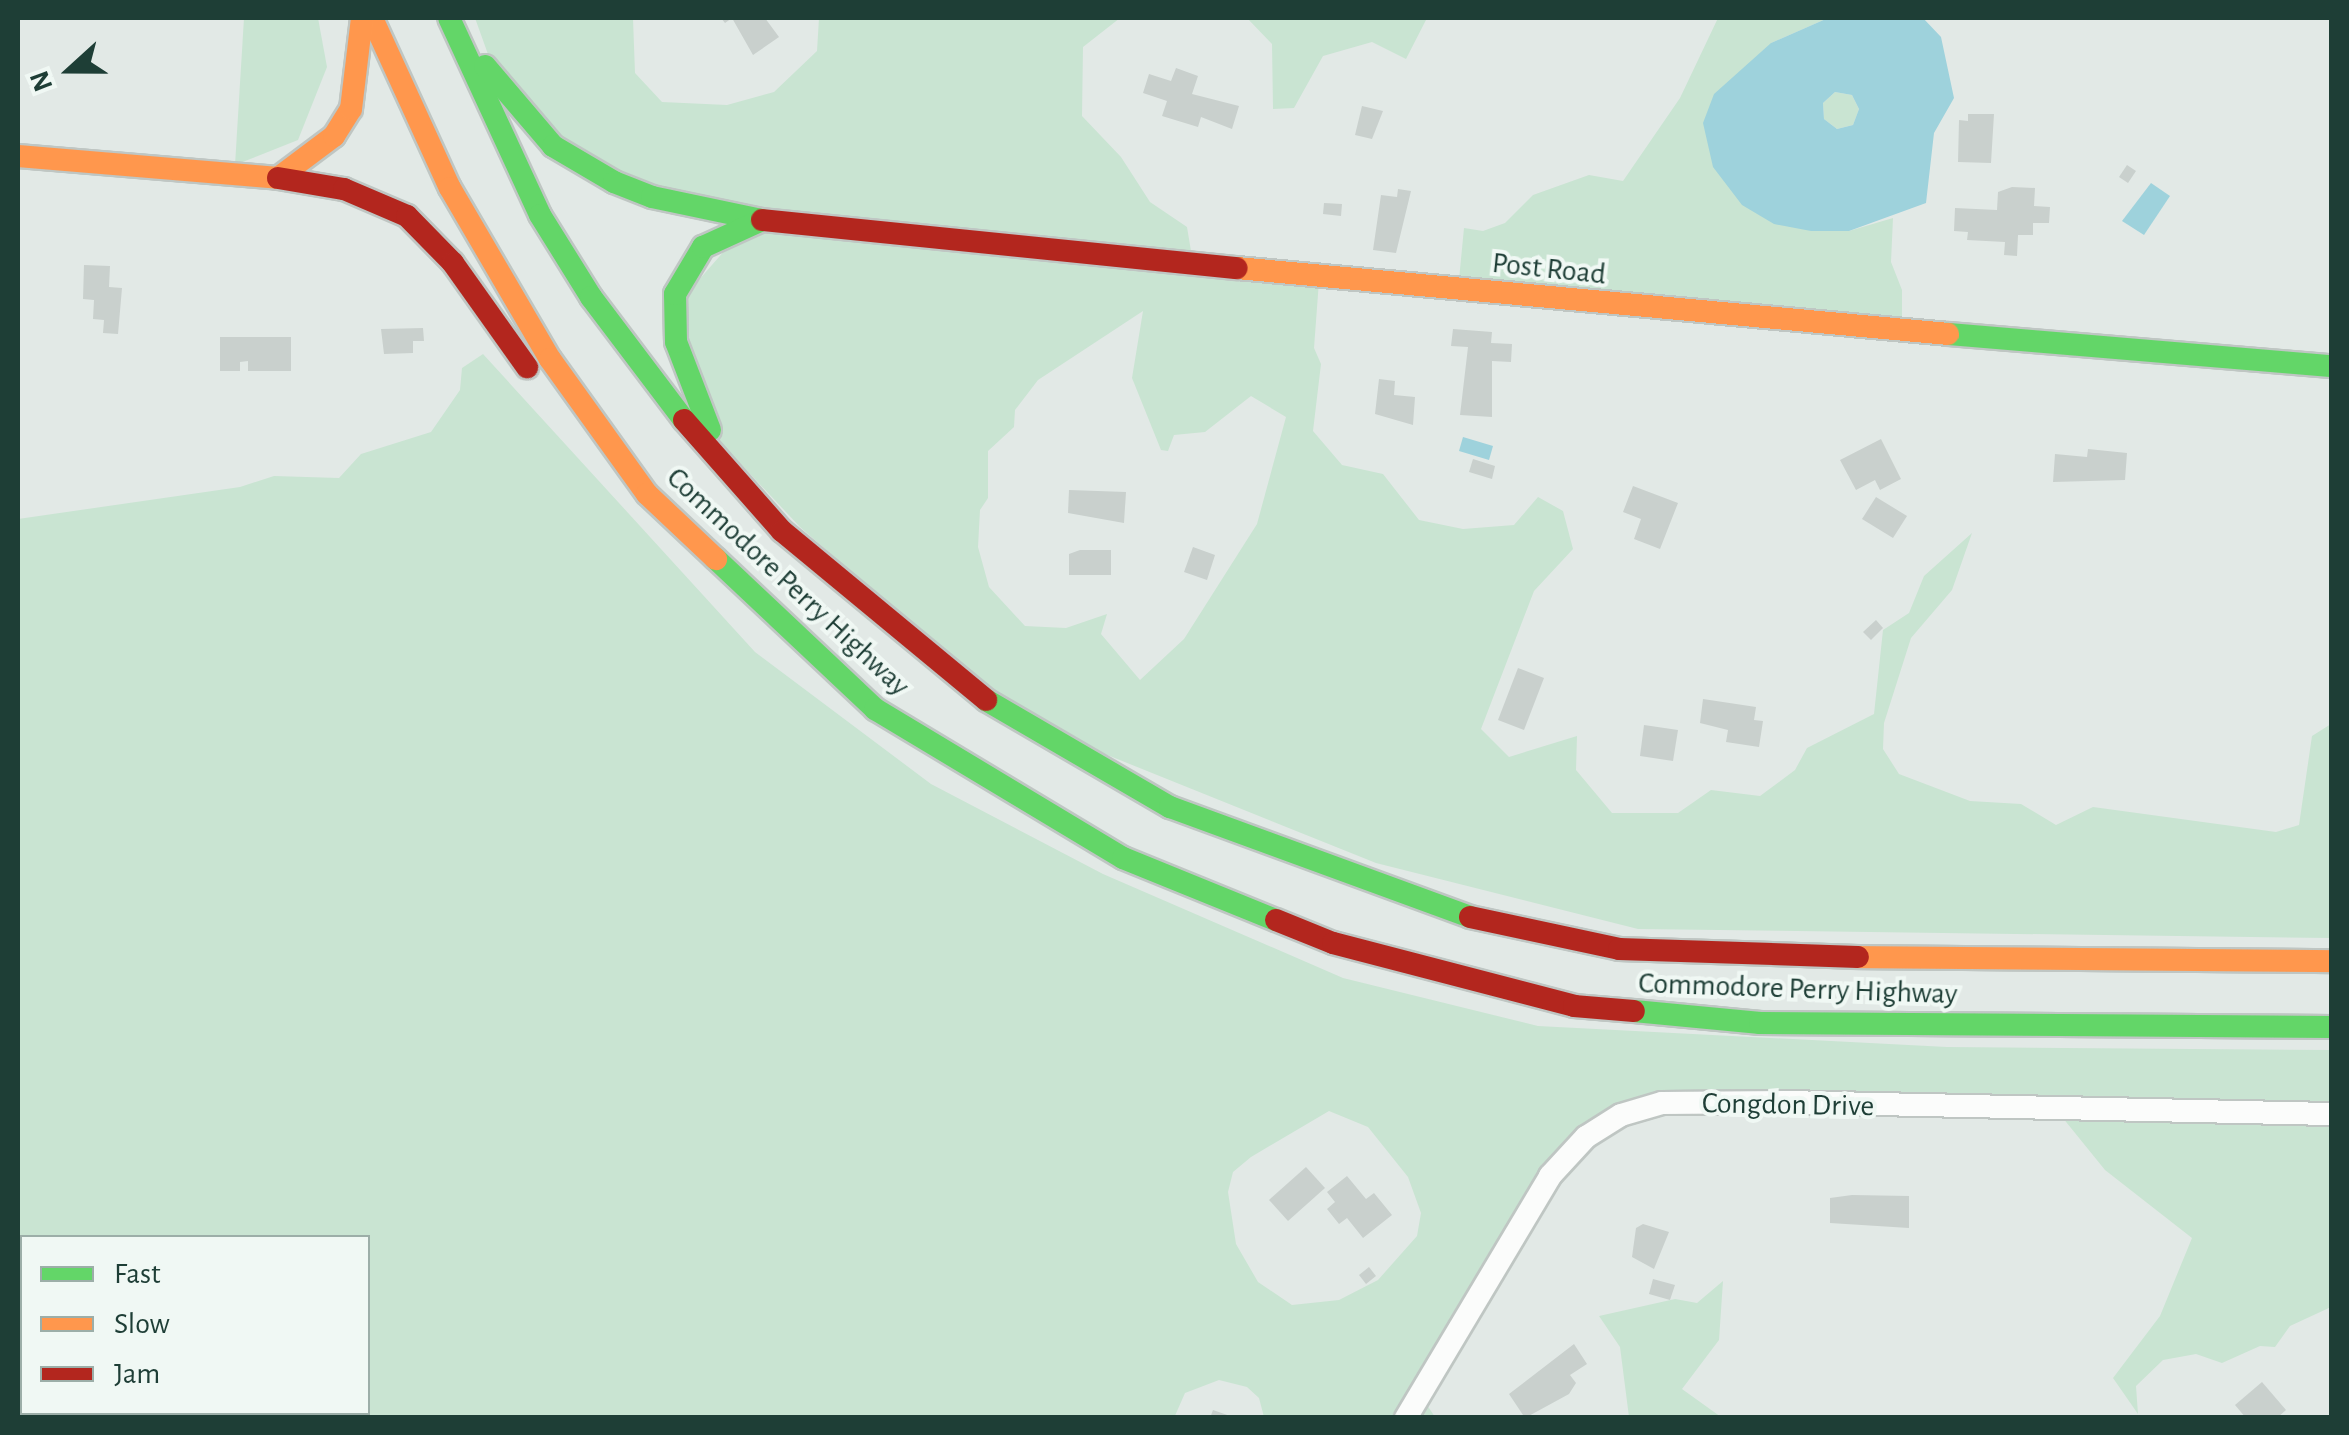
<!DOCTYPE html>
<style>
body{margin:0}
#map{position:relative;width:2349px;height:1435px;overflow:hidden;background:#e2e9e6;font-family:"Alegreya Sans",sans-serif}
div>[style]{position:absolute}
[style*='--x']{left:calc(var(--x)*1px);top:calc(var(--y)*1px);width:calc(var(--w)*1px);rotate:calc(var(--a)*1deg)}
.green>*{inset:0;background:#c9e4d2}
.water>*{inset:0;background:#9ed2dc}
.building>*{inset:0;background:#c9d0cd}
.roads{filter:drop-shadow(2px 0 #bfc6c3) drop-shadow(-2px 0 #bfc6c3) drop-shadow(0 2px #bfc6c3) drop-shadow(0 -2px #bfc6c3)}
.street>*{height:22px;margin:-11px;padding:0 11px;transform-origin:11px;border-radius:11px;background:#fbfcfb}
.fast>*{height:22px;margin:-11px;padding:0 11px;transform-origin:11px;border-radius:11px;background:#63d668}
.slow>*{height:22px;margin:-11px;padding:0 11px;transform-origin:11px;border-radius:11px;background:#ff974d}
.jam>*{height:22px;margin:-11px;padding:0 11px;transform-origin:11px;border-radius:11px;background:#b3261e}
span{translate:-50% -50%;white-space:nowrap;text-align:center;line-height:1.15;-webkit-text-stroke:8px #f0f8f4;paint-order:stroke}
.street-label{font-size:30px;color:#1e3e36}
.frame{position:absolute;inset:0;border:20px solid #1e3e36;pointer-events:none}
.legend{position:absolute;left:20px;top:1235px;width:350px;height:180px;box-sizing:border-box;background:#f0f8f4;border:2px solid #9caea8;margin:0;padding:12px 18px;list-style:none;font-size:30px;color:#1e3e36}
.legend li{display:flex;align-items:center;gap:20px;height:50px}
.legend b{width:50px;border:2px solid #9caea8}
.north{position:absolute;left:20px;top:20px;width:100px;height:100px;-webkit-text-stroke:8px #f0f8f4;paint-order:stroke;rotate:249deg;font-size:28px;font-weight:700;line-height:40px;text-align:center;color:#1e3e36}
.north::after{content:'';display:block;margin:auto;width:35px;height:45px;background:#1e3e36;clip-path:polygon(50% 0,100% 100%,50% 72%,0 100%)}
</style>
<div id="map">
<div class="green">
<i style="clip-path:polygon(244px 18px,318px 18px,327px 67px,298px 140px,235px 165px)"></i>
<i style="clip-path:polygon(evenodd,475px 18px,633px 18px,635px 73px,662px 102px,727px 105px,774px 92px,817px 51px,819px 18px,1120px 18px,1083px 47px,1082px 116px,1121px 157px,1150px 202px,1187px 227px,1193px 263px,1319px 281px,1314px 348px,1321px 364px,1313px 431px,1342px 465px,1383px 474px,1419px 520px,1463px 529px,1514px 525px,1538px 497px,1563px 511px,1573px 549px,1534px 591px,1481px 729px,1509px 757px,1577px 736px,1576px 770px,1612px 813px,1678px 813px,1711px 790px,1760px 796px,1795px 770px,1807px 748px,1874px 714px,1883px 630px,1909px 613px,1924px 576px,1972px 533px,1952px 590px,1911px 638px,1884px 723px,1883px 749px,1899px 774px,1970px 801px,2021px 804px,2056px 825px,2093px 807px,2276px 832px,2299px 825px,2312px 736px,2331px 724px,2331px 938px,1638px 929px,1376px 863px,1070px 740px,958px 665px,800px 527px,708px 429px,669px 314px,747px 225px,648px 199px,503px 96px,475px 18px,1143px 311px,1132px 378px,1161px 450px,1168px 451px,1174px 435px,1205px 432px,1251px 396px,1286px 417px,1257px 524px,1184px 639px,1140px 680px,1101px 634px,1107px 614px,1066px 628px,1025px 626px,989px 587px,978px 547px,980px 510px,988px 498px,988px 451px,1014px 427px,1015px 410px,1038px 380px,1143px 311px)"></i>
<i style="clip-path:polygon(1247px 18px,1427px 18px,1406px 59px,1372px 42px,1323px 56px,1294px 108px,1273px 109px,1272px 44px)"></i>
<i style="clip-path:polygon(1718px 18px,1828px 18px,1771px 43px,1849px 231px,1893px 218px,1891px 262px,1902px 290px,1902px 326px,1458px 290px,1464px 228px,1483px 231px,1505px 223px,1533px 195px,1589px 175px,1623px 181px,1680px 98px)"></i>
<i style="clip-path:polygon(1835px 92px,1852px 95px,1859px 109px,1853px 125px,1837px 129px,1824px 119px,1823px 103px)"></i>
<i style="clip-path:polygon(evenodd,483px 354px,755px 652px,931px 784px,1103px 874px,1343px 978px,1538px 1026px,1947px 1047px,2331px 1050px,2331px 1307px,2290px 1326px,2275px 1347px,2260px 1346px,2222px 1363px,2196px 1354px,2163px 1360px,2136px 1386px,2138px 1414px,2113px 1378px,2160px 1316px,2192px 1238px,2105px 1170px,2058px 1112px,1696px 1103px,1580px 1139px,1419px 1393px,1435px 1417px,1264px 1417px,1259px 1398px,1247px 1387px,1219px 1380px,1185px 1393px,1174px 1418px,18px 1417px,18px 519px,240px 487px,274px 476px,339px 478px,361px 454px,431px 432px,460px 390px,462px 368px,483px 354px,1329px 1111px,1368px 1127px,1408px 1177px,1421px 1213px,1417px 1236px,1378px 1280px,1339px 1300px,1292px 1305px,1258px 1282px,1236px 1244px,1228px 1192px,1233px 1172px,1251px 1157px,1329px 1111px,483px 354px,22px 1238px,368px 1238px,368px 1412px,22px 1412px,22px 1238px)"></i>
<i style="clip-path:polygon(1723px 1281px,1719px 1340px,1682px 1389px,1721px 1417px,1629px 1417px,1620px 1347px,1599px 1316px,1675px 1299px,1697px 1303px)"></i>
</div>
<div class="water">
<i style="clip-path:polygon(evenodd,1828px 18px,1923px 18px,1941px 37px,1954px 98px,1934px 133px,1926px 203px,1849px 231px,1811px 231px,1774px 224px,1742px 205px,1713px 167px,1703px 123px,1714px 94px,1771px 43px,1828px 18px,1835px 92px,1852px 95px,1859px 109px,1853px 125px,1837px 129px,1824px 119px,1823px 103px,1835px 92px)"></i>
<i style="clip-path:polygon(2151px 183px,2170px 196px,2144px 235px,2122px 221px)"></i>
<i style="clip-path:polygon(1463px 437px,1493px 446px,1489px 460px,1459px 451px)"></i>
</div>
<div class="building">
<i style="clip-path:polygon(721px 18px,765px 18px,779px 37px,753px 55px,732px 18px,725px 23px)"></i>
<i style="clip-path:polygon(1176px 68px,1198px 76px,1192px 94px,1239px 106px,1232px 129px,1201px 117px,1198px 127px,1162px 116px,1167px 101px,1143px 93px,1149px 74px,1171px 81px)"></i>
<i style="clip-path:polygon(1362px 106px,1383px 111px,1372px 139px,1355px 135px)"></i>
<i style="clip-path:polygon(1968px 114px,1994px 114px,1991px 163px,1958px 162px,1959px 120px,1968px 121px)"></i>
<i style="clip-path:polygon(2127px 165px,2136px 171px,2128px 183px,2119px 177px)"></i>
<i style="clip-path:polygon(2012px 187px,2035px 188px,2034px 206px,2050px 207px,2049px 223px,2033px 223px,2033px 235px,2018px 235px,2017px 256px,2004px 255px,2005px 242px,1967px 240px,1968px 232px,1954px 231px,1955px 208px,1997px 210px,1998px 192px)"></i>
<i style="clip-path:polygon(1398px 189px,1411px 191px,1396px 253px,1373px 250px,1381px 195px,1397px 197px)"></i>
<i style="clip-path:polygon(1324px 203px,1342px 204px,1341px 216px,1323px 214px)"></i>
<i style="clip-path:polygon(84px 265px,110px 266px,109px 287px,122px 288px,118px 334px,103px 333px,104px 320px,93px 319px,94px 300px,83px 299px)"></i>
<i style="clip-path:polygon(423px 328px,424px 341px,413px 341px,413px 353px,384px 354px,381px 329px)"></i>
<i style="clip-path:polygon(1453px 329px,1492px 332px,1491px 343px,1512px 344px,1511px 362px,1492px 361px,1492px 417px,1460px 415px,1468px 347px,1451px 346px)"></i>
<i style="clip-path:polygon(220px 337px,291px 337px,291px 371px,248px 371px,248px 361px,240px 362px,240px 371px,220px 371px)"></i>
<i style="clip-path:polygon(1379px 379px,1395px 381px,1394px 395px,1415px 397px,1413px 425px,1375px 414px)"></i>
<i style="clip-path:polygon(1881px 439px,1901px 479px,1880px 490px,1875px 480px,1856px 490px,1840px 460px)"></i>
<i style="clip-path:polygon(2088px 449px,2127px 453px,2125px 480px,2053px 482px,2055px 454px,2087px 457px)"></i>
<i style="clip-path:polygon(1473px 459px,1495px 466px,1492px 479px,1469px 472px)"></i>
<i style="clip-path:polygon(1633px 486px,1678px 503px,1660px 549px,1634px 539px,1641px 519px,1623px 512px)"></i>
<i style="clip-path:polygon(1069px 490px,1126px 492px,1124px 523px,1068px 513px)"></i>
<i style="clip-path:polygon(1876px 497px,1907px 516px,1893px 538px,1862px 519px)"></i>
<i style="clip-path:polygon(1193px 547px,1215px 555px,1207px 580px,1184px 572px)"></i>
<i style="clip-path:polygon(1080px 550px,1111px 550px,1111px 575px,1069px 575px,1069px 554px)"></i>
<i style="clip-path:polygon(1876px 620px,1883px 628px,1871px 640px,1863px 632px)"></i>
<i style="clip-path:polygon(1518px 668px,1544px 678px,1524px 730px,1498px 720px)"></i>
<i style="clip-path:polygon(1703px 699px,1756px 707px,1754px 720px,1763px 721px,1759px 747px,1726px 742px,1728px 730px,1700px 723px)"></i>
<i style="clip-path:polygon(1644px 725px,1678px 730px,1673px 761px,1640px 756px)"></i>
<i style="clip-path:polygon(1306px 1167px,1325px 1188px,1288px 1221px,1269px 1200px)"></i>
<i style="clip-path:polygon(1347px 1176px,1366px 1199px,1374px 1193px,1392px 1215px,1363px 1238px,1347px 1218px,1339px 1224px,1327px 1209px,1335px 1202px,1327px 1192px)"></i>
<i style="clip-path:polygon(1852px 1195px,1909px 1196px,1909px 1228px,1830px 1223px,1830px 1198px)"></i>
<i style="clip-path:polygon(1643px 1224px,1669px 1232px,1654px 1269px,1632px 1257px,1636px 1228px)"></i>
<i style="clip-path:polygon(1369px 1267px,1376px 1276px,1366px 1284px,1359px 1275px)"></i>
<i style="clip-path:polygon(1653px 1279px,1675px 1285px,1670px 1300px,1649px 1294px)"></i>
<i style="clip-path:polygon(1574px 1344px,1587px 1364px,1570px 1375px,1576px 1383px,1569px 1394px,1525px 1418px,1509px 1394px)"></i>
<i style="clip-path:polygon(2262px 1382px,2286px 1410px,2277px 1418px,2246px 1418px,2235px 1405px)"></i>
<i style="clip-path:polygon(1213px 1410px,1233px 1417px,1233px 1418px,1210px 1418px)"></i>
</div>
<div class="roads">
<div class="street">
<i style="--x:1406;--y:1418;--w:282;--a:-59.2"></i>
<i style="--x:1550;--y:1176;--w:53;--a:-47.3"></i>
<i style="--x:1586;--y:1137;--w:41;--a:-32.2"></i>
<i style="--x:1621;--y:1115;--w:43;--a:-16.3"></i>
<i style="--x:1662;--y:1103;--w:123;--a:-0.5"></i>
<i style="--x:1785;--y:1102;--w:547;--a:1.26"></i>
</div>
<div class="fast">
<i style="--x:449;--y:18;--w:217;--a:65.2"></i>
<i style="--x:540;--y:215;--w:97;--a:58.1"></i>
<i style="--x:591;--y:297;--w:154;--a:52.9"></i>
<i style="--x:485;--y:66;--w:105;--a:49.6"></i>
<i style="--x:553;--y:146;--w:71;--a:30.5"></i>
<i style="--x:614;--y:182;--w:41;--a:21.5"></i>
<i style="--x:652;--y:197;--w:112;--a:11.8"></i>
<i style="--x:1948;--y:334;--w:385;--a:4.8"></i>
<i style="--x:710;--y:430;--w:94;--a:-111.1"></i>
<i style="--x:676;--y:342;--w:48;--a:-91.2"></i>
<i style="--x:675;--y:294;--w:55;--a:-59.2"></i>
<i style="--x:703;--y:247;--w:65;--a:-24.6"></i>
<i style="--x:716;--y:559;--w:219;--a:43.3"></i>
<i style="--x:875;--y:709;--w:289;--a:31"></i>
<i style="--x:1123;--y:858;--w:165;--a:22.1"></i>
<i style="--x:986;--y:700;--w:213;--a:30.2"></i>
<i style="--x:1170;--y:807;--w:320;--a:20.1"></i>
<i style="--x:1634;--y:1011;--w:127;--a:5.4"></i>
<i style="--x:1760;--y:1023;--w:572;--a:0.4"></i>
</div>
<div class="slow">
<i style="--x:372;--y:18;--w:187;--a:65.4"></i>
<i style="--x:450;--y:188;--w:198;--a:59.7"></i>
<i style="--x:550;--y:359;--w:166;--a:54.3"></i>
<i style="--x:647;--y:494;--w:95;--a:43.3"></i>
<i style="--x:18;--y:156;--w:261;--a:4.8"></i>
<i style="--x:278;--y:178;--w:70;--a:-36.9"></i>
<i style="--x:334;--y:136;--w:32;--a:-58"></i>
<i style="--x:351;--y:109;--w:92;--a:-83.1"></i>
<i style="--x:1237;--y:268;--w:714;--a:5.3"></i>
<i style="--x:1858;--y:957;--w:474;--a:0.5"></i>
</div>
<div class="jam">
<i style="--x:278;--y:178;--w:67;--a:9.5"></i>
<i style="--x:344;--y:189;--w:69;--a:23.2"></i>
<i style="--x:407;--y:216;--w:66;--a:45.6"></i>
<i style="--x:453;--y:263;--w:128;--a:54.6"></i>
<i style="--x:762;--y:220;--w:477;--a:5.8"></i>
<i style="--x:684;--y:420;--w:148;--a:48.6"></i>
<i style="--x:782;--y:531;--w:265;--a:39.6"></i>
<i style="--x:1470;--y:917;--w:152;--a:12.1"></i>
<i style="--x:1619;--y:949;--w:239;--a:1.9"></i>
<i style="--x:1276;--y:920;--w:61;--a:22"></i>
<i style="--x:1333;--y:943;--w:249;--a:14.6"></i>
<i style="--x:1574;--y:1006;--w:60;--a:4.8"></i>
</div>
</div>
<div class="street-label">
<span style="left:1549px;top:269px;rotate:6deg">Post Road</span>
<span style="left:788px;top:582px;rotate:43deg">Commodore Perry Highway</span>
<span style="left:1798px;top:989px;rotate:2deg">Commodore Perry Highway</span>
<span style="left:1788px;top:1105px;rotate:1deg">Congdon Drive</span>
</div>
<div class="frame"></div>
<ul class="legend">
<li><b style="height:12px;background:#63d668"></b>Fast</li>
<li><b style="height:12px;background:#ff974d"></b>Slow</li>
<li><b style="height:12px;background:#b3261e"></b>Jam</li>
</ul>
<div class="north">N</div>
</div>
